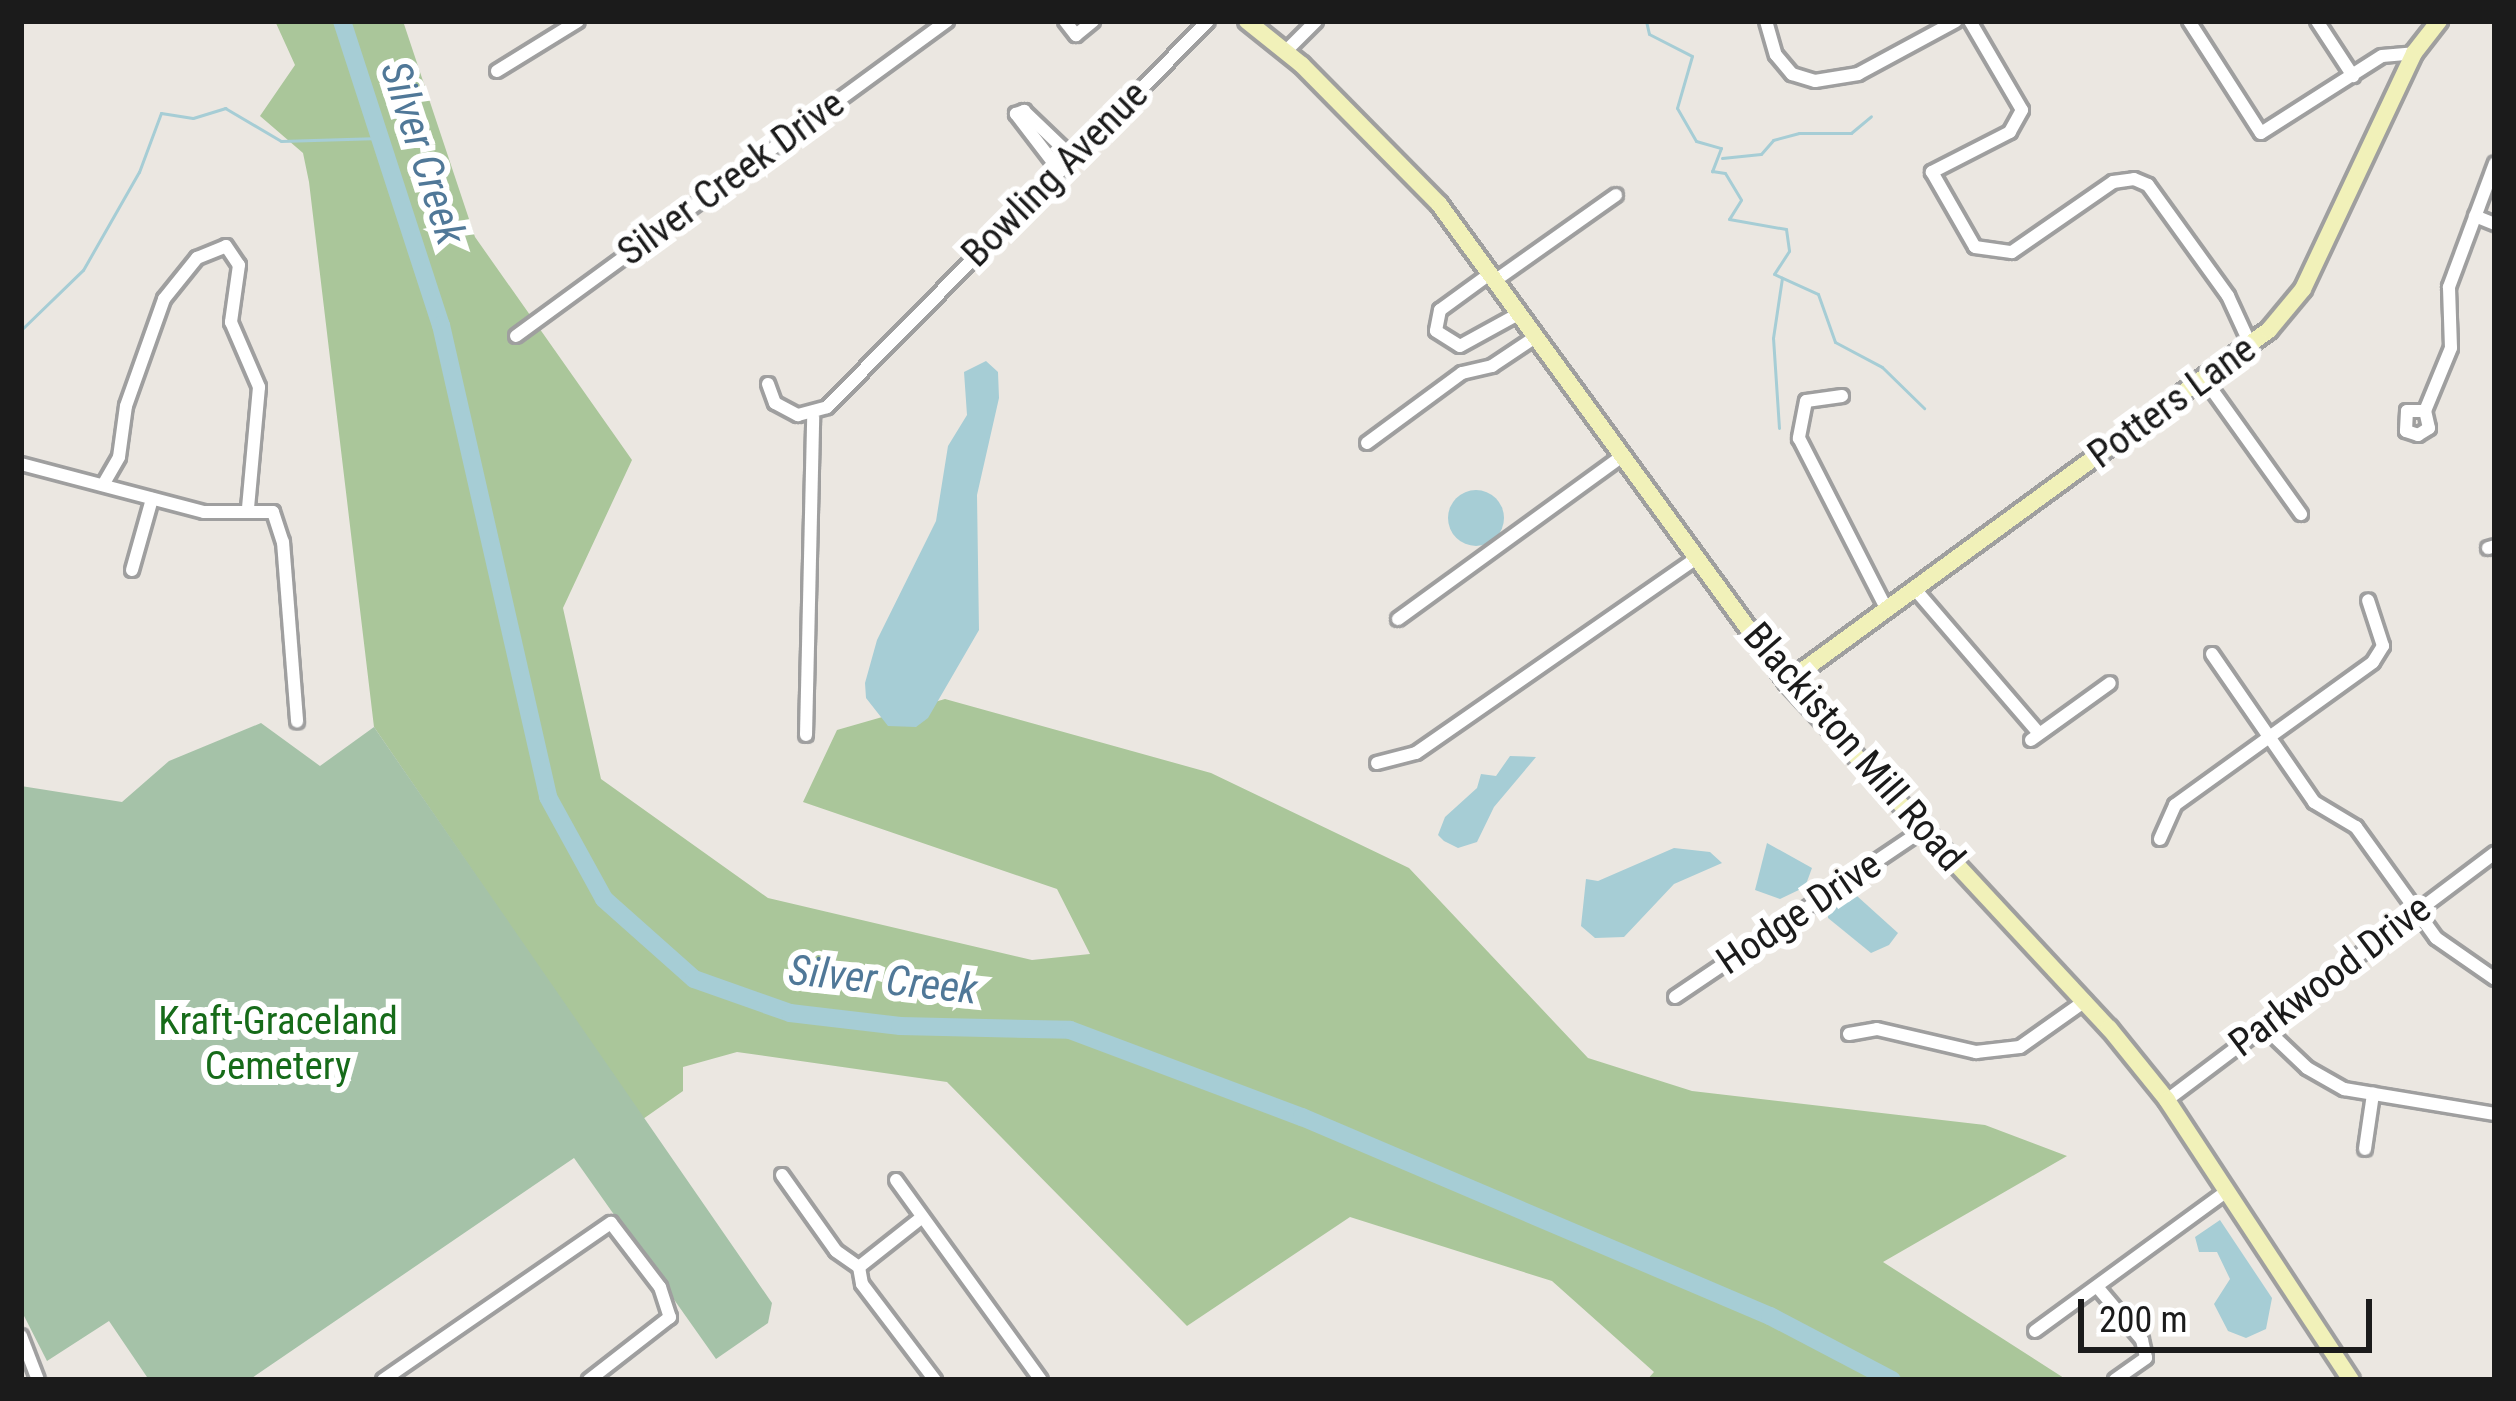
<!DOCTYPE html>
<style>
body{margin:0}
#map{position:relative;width:2516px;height:1401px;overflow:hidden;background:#ebe7e1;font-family:"Roboto Condensed",sans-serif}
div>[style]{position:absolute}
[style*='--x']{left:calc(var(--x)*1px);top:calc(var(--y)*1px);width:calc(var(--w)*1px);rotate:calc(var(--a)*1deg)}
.forest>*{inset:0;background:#aac69a}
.cemetery>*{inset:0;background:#a5c2a8}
.water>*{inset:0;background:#a6cdd5}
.round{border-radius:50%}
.stream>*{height:3px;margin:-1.5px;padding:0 1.5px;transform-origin:1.5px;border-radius:1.5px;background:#a6cdd5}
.river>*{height:18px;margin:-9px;padding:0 9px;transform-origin:9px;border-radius:9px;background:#a6cdd5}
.roads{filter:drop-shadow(3px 0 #9f9f9f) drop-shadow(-3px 0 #9f9f9f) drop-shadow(0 3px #9f9f9f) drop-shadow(0 -3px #9f9f9f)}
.street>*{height:12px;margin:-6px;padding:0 6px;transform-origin:6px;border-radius:6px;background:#fff}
.secondary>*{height:16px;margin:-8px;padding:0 8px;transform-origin:8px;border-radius:8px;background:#f1f1b9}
span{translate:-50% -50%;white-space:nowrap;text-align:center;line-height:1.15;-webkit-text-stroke:12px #fff;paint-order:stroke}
.street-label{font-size:39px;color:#1b1b1b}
.park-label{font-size:39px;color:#166b19}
.water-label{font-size:42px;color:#507898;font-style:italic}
.frame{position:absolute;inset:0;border:24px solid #1b1b1b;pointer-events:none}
.scale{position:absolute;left:2078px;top:1299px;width:294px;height:54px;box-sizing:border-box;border:6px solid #1b1b1b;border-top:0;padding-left:15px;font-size:36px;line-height:42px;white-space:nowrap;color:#1b1b1b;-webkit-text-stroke:9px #fff;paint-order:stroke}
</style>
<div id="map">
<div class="forest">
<i style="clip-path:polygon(275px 21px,403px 21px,475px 237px,632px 460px,563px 608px,601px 779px,768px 898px,1032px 960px,1090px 954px,1057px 889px,803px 802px,837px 730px,945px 699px,1211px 773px,1409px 868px,1588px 1058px,1692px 1091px,1985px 1125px,2067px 1156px,1883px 1262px,2067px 1380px,1647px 1380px,1654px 1372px,1552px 1281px,1350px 1217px,1187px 1326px,947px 1082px,737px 1052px,683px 1067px,683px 1091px,643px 1119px,374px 727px,309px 182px,303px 153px,260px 116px,295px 65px)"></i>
</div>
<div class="cemetery">
<i style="clip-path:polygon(261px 723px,320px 766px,374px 727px,772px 1303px,768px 1323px,716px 1359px,574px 1158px,249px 1380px,149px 1380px,109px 1321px,47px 1361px,21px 1310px,21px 786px,122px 802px,169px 761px)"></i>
</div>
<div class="water">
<i style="clip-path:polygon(986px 361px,998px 372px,999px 398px,977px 495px,979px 630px,928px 718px,916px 727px,888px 726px,866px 698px,865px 683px,877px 640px,936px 521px,948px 446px,967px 415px,964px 372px)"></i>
<i class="round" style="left:1448px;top:490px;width:56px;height:56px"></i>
<i style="clip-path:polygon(1510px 756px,1536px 757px,1494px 807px,1477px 842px,1458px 848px,1444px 841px,1438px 835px,1445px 817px,1477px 788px,1481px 774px,1496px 776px)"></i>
<i style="clip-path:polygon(1767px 843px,1812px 868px,1805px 887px,1780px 899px,1755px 890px)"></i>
<i style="clip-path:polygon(1674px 848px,1710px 852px,1722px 863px,1674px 884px,1624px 937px,1595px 938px,1581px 926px,1586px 879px,1598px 881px)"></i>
<i style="clip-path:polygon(1847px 896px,1857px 896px,1898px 933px,1889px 945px,1871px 953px,1828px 918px,1828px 907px)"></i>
<i style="clip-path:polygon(2220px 1220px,2272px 1298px,2266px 1329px,2246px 1338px,2228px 1331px,2214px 1304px,2230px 1279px,2217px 1252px,2199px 1252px,2195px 1237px)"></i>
</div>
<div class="stream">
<i style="--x:1646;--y:21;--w:13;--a:77"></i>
<i style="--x:1649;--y:34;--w:48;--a:27.1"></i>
<i style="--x:1692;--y:56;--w:54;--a:106.1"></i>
<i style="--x:1677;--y:108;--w:38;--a:60"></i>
<i style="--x:1696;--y:141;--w:26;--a:16"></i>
<i style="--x:1721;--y:148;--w:25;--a:111"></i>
<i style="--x:1712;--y:171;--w:13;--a:9"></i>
<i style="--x:1725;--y:173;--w:31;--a:59"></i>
<i style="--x:1741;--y:200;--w:22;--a:122"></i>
<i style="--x:1729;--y:219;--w:58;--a:10"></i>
<i style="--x:1786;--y:229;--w:22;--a:82"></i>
<i style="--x:1789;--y:251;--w:27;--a:123"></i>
<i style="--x:1774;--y:274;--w:48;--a:24.4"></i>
<i style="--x:1818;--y:294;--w:51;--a:70.5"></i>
<i style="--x:1835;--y:342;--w:53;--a:28"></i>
<i style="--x:1882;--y:367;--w:59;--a:44.3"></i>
<i style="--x:1722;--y:158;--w:39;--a:-6"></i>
<i style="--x:1761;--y:154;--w:18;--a:-49"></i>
<i style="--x:1773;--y:140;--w:27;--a:-15"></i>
<i style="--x:1799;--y:133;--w:52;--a:0"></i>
<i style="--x:1851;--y:133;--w:26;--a:-40"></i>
<i style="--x:21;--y:330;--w:86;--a:-44.1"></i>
<i style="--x:83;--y:270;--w:113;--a:-60.3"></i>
<i style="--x:139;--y:172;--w:63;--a:-69.6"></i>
<i style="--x:161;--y:113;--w:32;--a:9"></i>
<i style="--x:193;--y:118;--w:34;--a:-17"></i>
<i style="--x:225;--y:108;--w:65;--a:30.5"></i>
<i style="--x:281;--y:141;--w:99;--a:-1.7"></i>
<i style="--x:1779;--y:428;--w:90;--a:-93.8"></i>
<i style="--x:1773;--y:338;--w:61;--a:-81.5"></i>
</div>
<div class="river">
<i style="--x:342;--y:21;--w:320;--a:72"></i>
<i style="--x:441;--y:325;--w:484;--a:77.2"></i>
<i style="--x:548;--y:797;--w:116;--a:61.2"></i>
<i style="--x:604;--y:899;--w:120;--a:41.6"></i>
<i style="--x:694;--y:979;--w:102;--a:19.5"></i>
<i style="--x:790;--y:1013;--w:111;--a:6.7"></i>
<i style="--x:900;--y:1026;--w:170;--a:1.3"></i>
<i style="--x:1070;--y:1030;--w:248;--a:20.6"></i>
<i style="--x:1302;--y:1117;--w:509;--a:23.04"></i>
<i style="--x:1770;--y:1316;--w:138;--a:27.7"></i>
</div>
<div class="roads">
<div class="street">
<i style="--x:1065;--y:21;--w:18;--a:52"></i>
<i style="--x:1076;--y:35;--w:22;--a:-39"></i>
<i style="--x:1766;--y:21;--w:35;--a:74"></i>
<i style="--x:1776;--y:55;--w:25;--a:50"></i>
<i style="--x:1792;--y:74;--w:24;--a:17"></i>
<i style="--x:1815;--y:81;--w:44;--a:-9.2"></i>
<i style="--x:1858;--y:74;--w:111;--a:-28.4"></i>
<i style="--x:1970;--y:21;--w:103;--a:59.7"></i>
<i style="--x:2022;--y:110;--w:25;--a:119"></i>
<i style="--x:2010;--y:132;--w:88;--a:152.9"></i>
<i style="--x:1932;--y:172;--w:86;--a:60.2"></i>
<i style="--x:1975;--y:247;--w:37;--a:8"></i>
<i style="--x:2012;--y:252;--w:123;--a:-34.7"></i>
<i style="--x:2113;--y:182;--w:21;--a:-8"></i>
<i style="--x:2134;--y:179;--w:15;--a:23"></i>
<i style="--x:2148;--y:185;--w:137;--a:54.2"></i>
<i style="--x:2228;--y:296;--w:55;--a:65.3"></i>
<i style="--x:2189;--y:21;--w:133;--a:57.3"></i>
<i style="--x:2261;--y:133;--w:143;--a:-32.5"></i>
<i style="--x:2382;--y:56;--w:32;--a:-5"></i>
<i style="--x:2317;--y:21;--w:66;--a:56.8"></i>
<i style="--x:1285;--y:52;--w:44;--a:-45"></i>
<i style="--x:497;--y:71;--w:95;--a:-31.7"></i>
<i style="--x:1059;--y:170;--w:71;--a:-127.5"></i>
<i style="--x:1016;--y:114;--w:9;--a:-21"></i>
<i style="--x:1024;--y:111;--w:66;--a:43.8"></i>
<i style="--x:2475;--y:216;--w:22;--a:22"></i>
<i style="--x:1491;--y:273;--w:63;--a:144"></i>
<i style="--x:1440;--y:310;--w:21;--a:101"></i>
<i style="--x:1436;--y:331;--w:28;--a:32"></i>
<i style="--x:1460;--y:346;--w:68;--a:-28.8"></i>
<i style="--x:1496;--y:280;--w:147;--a:-35.3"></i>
<i style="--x:516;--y:336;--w:534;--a:-36.16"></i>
<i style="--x:2205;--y:380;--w:165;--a:54.4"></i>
<i style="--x:768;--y:384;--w:20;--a:70"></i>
<i style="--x:775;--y:403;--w:26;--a:28"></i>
<i style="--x:798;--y:415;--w:30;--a:-15"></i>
<i style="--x:827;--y:407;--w:542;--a:-45.37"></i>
<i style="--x:1842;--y:396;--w:36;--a:172"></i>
<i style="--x:1806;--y:401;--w:38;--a:101"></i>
<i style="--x:1799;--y:438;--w:191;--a:62.9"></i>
<i style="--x:2425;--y:411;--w:18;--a:180"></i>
<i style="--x:2407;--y:411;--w:20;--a:93"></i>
<i style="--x:2406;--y:431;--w:13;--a:18"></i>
<i style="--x:2418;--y:435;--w:13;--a:-32"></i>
<i style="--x:2429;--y:428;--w:17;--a:-103"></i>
<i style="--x:2425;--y:411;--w:68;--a:-67.6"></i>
<i style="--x:2451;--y:348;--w:61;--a:-91.9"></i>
<i style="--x:2449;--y:287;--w:132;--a:-69.6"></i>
<i style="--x:1367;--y:443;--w:118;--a:-36.4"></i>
<i style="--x:1462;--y:373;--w:31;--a:-13"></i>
<i style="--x:1492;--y:366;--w:54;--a:-33.7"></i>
<i style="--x:21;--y:464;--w:189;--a:14.7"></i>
<i style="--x:204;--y:512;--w:69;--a:0"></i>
<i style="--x:273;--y:512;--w:32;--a:72"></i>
<i style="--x:283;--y:542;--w:180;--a:85.5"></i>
<i style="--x:103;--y:485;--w:32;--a:-60"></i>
<i style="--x:119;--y:457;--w:51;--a:-82.2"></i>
<i style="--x:126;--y:406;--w:114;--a:-70.4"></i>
<i style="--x:164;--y:299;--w:53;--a:-51.2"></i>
<i style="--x:197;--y:258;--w:31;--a:-22"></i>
<i style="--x:226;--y:246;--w:23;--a:56"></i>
<i style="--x:239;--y:265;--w:58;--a:98"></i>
<i style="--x:231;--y:322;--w:71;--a:66.7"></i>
<i style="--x:259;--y:387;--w:121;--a:95.2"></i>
<i style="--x:2488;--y:548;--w:7;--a:-16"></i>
<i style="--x:132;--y:570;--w:74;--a:-74.3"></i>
<i style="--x:1914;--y:588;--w:190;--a:49.3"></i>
<i style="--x:1398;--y:619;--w:277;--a:-36"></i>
<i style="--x:2212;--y:654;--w:180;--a:55.4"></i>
<i style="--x:2314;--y:802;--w:49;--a:30.8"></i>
<i style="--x:2356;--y:827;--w:137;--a:54.2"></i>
<i style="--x:2436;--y:938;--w:72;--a:34.8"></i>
<i style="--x:806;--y:735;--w:318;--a:-88.7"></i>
<i style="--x:2031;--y:740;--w:97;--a:-35.8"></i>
<i style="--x:1377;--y:763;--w:40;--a:-14.4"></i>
<i style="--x:1416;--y:753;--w:342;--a:-34.8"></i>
<i style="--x:2160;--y:839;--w:37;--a:-66"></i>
<i style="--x:2175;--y:805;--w:244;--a:-35.8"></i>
<i style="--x:2373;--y:662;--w:19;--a:-58"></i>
<i style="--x:2383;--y:646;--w:48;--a:-108.1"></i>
<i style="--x:1675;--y:997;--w:300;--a:-34"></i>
<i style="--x:2264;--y:1027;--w:59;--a:43.6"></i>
<i style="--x:2307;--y:1068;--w:43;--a:29.6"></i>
<i style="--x:2344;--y:1089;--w:153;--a:9.4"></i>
<i style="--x:1849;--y:1034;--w:28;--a:-10"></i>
<i style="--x:1877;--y:1029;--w:102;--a:13.1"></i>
<i style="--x:1976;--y:1052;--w:44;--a:-6.5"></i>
<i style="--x:2020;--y:1047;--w:80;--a:-35.3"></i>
<i style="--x:2167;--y:1100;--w:411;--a:-37"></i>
<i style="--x:2365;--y:1149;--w:56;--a:-81.7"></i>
<i style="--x:782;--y:1175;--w:93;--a:54.6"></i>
<i style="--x:836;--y:1251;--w:28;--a:35"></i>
<i style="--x:859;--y:1267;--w:79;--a:-38.3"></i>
<i style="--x:896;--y:1180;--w:247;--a:54.1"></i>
<i style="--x:859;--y:1267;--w:17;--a:80"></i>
<i style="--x:862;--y:1284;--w:121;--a:52.8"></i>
<i style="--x:2099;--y:1289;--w:67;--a:49.9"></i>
<i style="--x:2142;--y:1340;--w:18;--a:77"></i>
<i style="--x:2146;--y:1358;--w:38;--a:145"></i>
<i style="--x:2035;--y:1331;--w:238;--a:-36.1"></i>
<i style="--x:21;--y:1336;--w:47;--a:68.9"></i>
<i style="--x:383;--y:1380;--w:277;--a:-34.6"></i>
<i style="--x:611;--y:1223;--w:81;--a:52.6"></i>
<i style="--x:660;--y:1287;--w:32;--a:72"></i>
<i style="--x:670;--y:1317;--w:103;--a:142.1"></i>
</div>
<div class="secondary">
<i style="--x:1247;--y:21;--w:70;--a:38.7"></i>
<i style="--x:1302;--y:65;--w:195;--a:45.4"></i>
<i style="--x:1439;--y:204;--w:591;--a:53.94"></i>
<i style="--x:1787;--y:682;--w:473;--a:47.1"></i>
<i style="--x:2109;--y:1028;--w:92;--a:51.1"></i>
<i style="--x:2167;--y:1100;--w:335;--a:56.7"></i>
<i style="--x:1787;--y:682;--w:597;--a:-36.14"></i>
<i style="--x:2269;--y:330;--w:53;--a:-50.3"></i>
<i style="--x:2303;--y:289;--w:261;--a:-64.8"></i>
<i style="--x:2414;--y:53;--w:41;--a:-52"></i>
</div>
</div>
<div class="street-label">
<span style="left:1055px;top:174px;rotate:-45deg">Bowling Avenue</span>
<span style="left:731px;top:178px;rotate:-36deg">Silver Creek Drive</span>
<span style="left:2172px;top:402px;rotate:-36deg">Potters Lane</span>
<span style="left:1854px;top:747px;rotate:49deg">Blackiston Mill Road</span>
<span style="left:1799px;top:913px;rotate:-34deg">Hodge Drive</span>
<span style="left:2330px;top:976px;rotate:-37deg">Parkwood Drive</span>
</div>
<div class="park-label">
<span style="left:278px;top:1044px">Kraft-Graceland<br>Cemetery</span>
</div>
<div class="water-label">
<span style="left:423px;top:153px;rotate:72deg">Silver Creek</span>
<span style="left:883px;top:980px;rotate:6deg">Silver Creek</span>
</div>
<div class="frame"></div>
<div class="scale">200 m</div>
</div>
